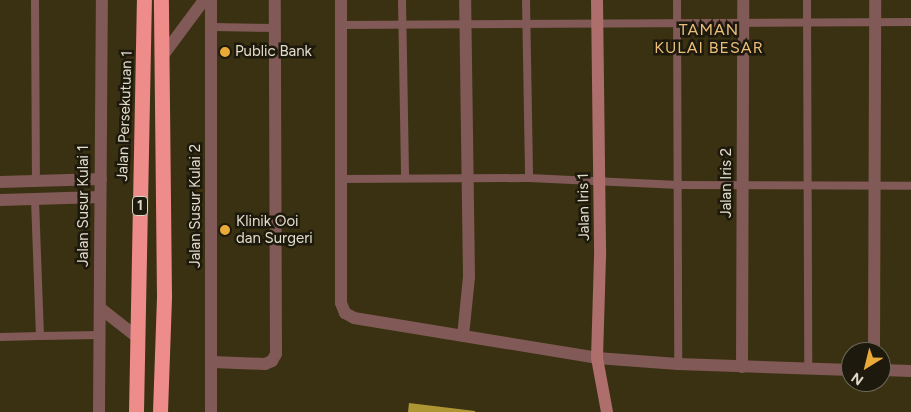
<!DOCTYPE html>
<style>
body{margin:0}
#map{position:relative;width:911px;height:412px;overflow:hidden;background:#393111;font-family:Figtree,sans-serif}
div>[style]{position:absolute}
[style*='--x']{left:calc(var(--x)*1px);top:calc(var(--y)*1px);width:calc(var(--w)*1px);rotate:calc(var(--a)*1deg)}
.building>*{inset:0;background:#ae9634}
.lane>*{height:8px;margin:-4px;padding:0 4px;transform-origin:4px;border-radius:4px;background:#815957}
.street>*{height:12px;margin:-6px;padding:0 6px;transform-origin:6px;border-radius:6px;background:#815957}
.secondary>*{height:12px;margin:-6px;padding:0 6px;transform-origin:6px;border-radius:6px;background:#ad6e6c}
.highway>*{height:15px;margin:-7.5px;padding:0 7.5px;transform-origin:7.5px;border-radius:7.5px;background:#ed8c89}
.dots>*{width:14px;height:14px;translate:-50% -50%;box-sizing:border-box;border:2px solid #1d190c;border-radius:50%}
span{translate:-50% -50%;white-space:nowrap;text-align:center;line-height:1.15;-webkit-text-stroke:5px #1d190c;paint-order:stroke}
.shield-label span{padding:1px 4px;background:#1d190c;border:1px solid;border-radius:4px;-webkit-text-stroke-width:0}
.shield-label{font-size:14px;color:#e1dcca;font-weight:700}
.poi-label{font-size:15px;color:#e1dcca}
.left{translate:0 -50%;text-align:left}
.street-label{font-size:15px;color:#e1dcca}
.neighbourhood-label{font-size:16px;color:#eabe7a;letter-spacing:1px}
.north{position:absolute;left:841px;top:342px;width:50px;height:50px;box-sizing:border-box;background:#1d190c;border:1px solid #6b6758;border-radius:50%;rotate:216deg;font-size:14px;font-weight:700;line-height:20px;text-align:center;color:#e1dcca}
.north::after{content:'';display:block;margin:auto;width:18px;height:22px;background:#eaaa38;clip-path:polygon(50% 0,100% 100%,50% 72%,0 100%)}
</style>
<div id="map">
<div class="building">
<i style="clip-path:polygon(409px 403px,475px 411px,475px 412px,408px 412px)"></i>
</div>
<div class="lane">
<i style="--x:35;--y:0;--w:181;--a:89.7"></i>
<i style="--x:402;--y:0;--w:178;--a:89"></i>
<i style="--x:526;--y:0;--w:178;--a:89"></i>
<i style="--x:677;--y:0;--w:364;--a:89.8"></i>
<i style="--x:807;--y:0;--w:370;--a:89.8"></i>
<i style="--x:340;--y:25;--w:571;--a:-0.3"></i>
<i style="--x:212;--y:27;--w:63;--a:0.9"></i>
<i style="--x:341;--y:179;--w:188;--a:-0.3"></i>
<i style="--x:529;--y:178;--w:150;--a:2.7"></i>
<i style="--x:679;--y:185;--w:232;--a:0.2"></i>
<i style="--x:40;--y:336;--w:60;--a:-1"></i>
<i style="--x:0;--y:337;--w:40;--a:-1.4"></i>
<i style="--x:40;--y:336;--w:137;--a:-92.1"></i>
</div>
<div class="street">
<i style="--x:341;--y:0;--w:303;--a:90"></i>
<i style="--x:341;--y:303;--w:11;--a:68"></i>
<i style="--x:345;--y:313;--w:10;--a:29"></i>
<i style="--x:354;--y:318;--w:246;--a:9.3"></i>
<i style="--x:597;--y:358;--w:81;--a:4.2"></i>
<i style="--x:678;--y:364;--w:173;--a:2"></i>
<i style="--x:161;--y:58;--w:72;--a:-53.4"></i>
<i style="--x:0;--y:182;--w:101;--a:-1.7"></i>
<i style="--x:0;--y:200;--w:100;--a:-1.7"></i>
<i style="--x:100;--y:308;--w:47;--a:38.1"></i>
<i style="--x:463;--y:336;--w:59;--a:-84.2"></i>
<i style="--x:469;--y:277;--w:277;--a:-90.8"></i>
<i style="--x:874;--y:352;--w:352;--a:-89.8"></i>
<i style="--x:212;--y:362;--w:53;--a:2.2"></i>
<i style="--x:265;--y:364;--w:8;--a:-23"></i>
<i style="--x:272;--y:361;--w:8;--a:-60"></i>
<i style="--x:276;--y:354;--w:354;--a:-90.2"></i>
<i style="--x:742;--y:367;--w:367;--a:-89.8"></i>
<i style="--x:881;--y:370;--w:30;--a:2"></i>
<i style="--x:99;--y:412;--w:412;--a:-89.6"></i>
<i style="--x:211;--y:412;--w:412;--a:-90"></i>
</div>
<div class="secondary">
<i style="--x:597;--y:0;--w:257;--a:89.3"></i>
<i style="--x:600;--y:257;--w:101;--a:91.7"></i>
<i style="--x:597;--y:358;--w:55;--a:79.5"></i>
</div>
<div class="highway">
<i style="--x:136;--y:412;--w:412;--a:-88.9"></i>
<i style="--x:160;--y:412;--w:116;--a:-88"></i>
<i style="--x:164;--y:296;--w:296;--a:-90.6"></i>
</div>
<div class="dots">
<i style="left:225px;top:52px;background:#eaaa38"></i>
<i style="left:225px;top:230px;background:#eaaa38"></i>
</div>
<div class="shield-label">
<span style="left:140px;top:206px">1</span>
</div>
<div class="poi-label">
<span class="left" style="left:235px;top:52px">Public Bank</span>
<span class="left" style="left:236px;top:230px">Klinik Ooi<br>dan Surgeri</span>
</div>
<div class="street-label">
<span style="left:125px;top:116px;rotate:-88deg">Jalan Persekutuan 1</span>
<span style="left:727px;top:183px;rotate:-90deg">Jalan Iris 2</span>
<span style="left:84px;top:206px;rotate:-90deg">Jalan Susur Kulai 1</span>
<span style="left:196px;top:206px;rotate:-90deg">Jalan Susur Kulai 2</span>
<span style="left:584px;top:207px;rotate:-91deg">Jalan Iris 1</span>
</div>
<div class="neighbourhood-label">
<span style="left:709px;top:39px">TAMAN<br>KULAI BESAR</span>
</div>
<div class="north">N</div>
</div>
